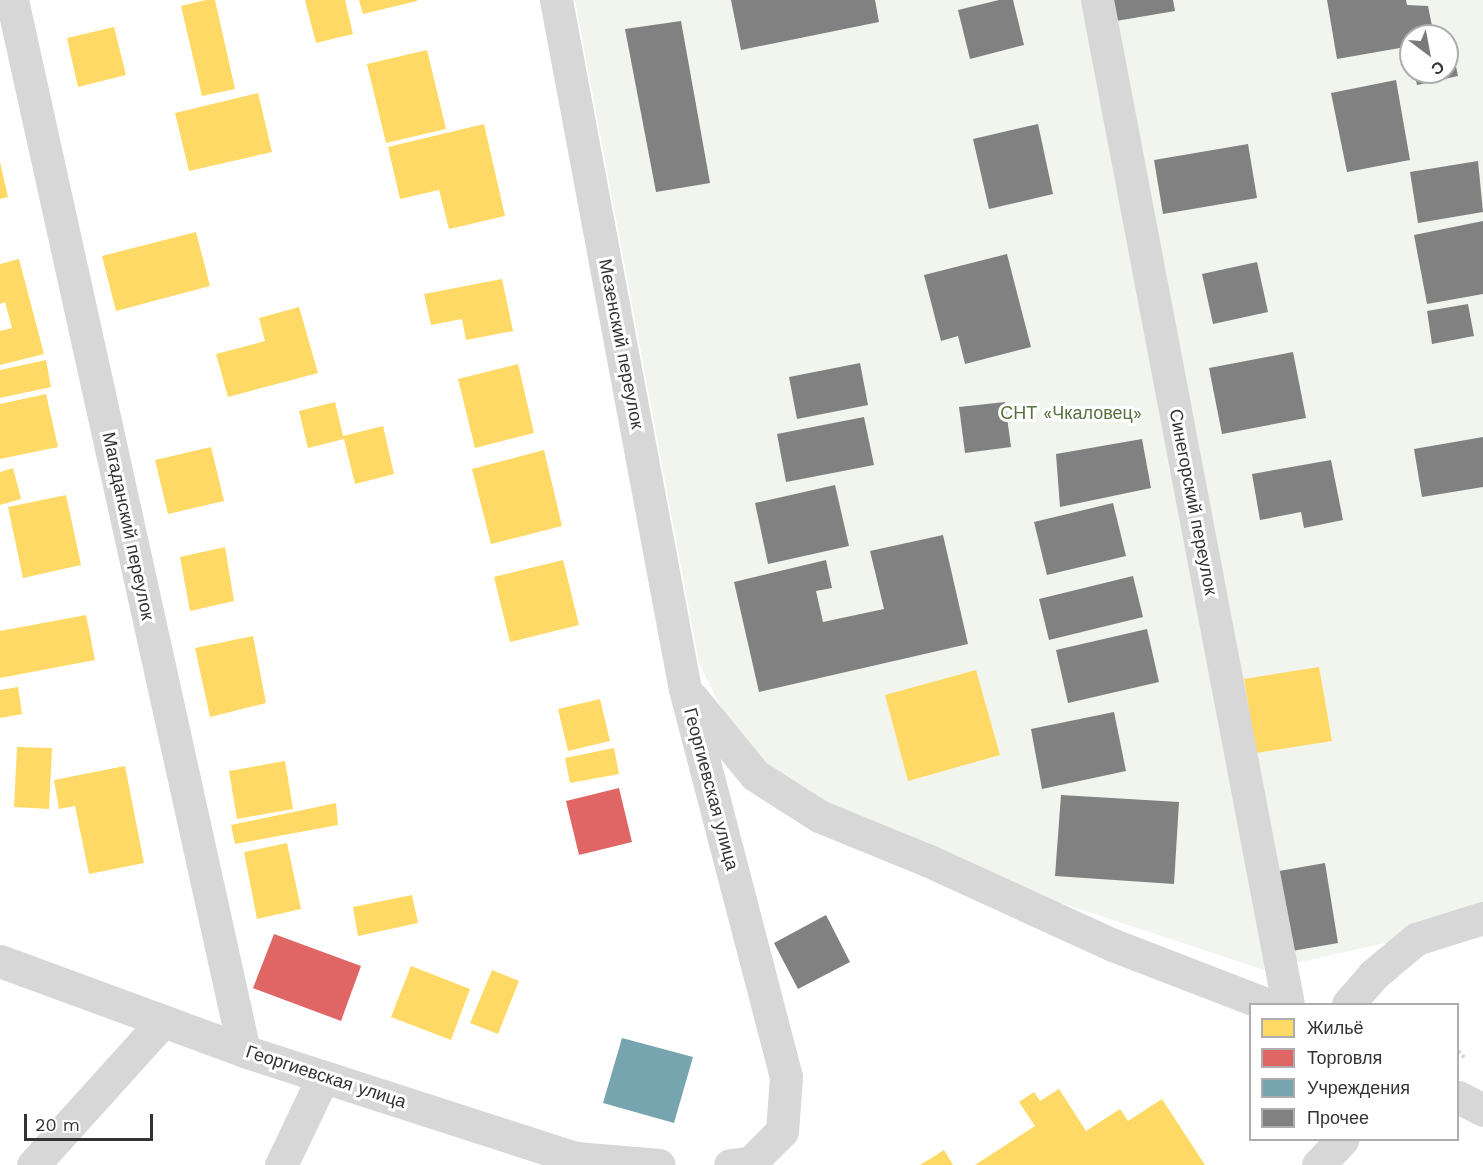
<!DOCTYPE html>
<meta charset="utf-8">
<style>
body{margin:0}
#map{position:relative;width:1483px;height:1165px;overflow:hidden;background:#fff;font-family:"Work Sans",sans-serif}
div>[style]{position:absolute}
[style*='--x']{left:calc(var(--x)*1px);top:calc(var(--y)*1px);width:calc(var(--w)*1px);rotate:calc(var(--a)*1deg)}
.green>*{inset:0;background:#f1f5ed}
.homes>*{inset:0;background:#ffd966}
.shops>*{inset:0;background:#e06666}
.public>*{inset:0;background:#76a5af}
.building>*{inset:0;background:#818181}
.path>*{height:4px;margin-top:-2px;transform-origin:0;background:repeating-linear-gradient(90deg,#d6d6d6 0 3px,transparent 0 6px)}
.minor>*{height:33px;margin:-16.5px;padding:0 16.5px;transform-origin:16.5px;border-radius:16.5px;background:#d7d7d7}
span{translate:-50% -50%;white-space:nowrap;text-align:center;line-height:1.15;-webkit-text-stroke:6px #fff;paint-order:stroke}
.street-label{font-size:18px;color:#333}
.park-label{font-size:18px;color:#56703f}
.legend{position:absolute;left:1249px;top:1003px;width:210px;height:138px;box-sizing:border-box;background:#fff;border:2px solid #adadad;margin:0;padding:8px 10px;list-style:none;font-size:18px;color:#333}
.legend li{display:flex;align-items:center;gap:12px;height:30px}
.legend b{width:30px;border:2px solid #adadad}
.north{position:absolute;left:1399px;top:24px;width:60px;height:60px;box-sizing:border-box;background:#fff;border:2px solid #adadad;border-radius:50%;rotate:148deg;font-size:16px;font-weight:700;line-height:24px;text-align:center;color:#333}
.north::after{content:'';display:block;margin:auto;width:21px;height:27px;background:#7a7a7a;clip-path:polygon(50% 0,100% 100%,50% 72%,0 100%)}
.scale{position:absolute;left:24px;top:1114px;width:129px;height:27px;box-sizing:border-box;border:3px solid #333;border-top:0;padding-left:8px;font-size:18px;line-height:21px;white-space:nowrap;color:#333;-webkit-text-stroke:4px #fff;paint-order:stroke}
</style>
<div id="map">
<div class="green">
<i style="clip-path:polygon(evenodd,575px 0,1483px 0,1483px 921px,1264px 970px,811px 820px,747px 759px,699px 663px,575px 0,1411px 36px,1447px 36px,1447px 72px,1411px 72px,1411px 36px)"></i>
</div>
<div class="homes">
<i style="clip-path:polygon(206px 0,215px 0,235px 89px,202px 96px,181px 6px)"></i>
<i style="clip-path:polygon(305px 0,345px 0,353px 34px,316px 43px)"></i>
<i style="clip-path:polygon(359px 0,417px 0,417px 1px,363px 14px)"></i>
<i style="clip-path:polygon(114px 27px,126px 75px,78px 87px,67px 38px)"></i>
<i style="clip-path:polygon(427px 50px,446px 129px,386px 143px,367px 64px)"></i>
<i style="clip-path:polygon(258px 93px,272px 152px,189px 171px,175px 113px)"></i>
<i style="clip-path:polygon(484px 124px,505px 216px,449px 229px,439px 190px,400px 199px,388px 147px)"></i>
<i style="clip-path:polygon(0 162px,8px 197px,0 199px)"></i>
<i style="clip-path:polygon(196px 232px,210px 286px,116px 311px,102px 256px)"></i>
<i style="clip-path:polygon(19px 259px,44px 354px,0 365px,0 331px,12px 328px,5px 302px,0 304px,0 264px)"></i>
<i style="clip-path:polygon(502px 279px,513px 331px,466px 340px,462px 319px,431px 325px,424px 294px)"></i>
<i style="clip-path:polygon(299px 307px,318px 373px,228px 397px,216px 354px,265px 341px,259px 318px)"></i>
<i style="clip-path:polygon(46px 360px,51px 387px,0 398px,0 370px)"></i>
<i style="clip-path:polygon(518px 364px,534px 433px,475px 448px,458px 379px)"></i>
<i style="clip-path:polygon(46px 394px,58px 447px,0 459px,0 404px)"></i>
<i style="clip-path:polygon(335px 402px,343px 436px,383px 426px,394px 474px,355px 484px,344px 439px,308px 448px,299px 411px)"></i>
<i style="clip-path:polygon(211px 447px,224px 501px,168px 514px,155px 460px)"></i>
<i style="clip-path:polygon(544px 450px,562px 526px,491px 544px,472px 469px)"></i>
<i style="clip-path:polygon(13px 468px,21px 499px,0 505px,0 472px)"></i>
<i style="clip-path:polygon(66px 495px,81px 565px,23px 578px,8px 507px)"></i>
<i style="clip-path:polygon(225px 547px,234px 601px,190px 611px,180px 557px)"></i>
<i style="clip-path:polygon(563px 560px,579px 625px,510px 642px,494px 577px)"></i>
<i style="clip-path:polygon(86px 615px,95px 660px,0 678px,0 631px)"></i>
<i style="clip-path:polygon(253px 636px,266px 703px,210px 717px,195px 648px)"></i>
<i style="clip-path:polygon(1319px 667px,1332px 741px,1256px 753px,1244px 679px)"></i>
<i style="clip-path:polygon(976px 670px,1000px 755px,908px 781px,885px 695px)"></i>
<i style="clip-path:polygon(18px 687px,22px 714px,0 718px,0 690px)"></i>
<i style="clip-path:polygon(600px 699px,610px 741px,568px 751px,558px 709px)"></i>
<i style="clip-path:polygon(17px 747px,52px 748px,49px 809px,14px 807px)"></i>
<i style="clip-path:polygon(614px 748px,619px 774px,570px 783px,565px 758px)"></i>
<i style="clip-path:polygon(285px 761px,293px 809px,237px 819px,229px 771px)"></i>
<i style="clip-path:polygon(125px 766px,144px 863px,89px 874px,75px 806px,59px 809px,54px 780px)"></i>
<i style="clip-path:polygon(336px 803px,338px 825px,235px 844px,231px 825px)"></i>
<i style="clip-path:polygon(287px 843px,301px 909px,257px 919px,244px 852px)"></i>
<i style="clip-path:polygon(412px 895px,418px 923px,358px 936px,353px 907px)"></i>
<i style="clip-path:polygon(411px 966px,470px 989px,451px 1040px,391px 1017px)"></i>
<i style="clip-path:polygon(492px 970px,519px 981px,498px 1034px,470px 1023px)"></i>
<i style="clip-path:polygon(1059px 1089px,1086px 1131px,1120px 1109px,1128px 1121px,1162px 1099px,1205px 1165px,975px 1165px,1035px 1126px,1019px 1102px,1034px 1092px,1040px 1101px)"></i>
<i style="clip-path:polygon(944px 1150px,953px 1165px,920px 1165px)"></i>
</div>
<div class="shops">
<i style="clip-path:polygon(619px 788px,632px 842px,579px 855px,566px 801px)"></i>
<i style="clip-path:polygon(274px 934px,361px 966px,341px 1021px,253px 988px)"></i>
</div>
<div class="public">
<i style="clip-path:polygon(622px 1038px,693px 1057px,674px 1123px,603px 1103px)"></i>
</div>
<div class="building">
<i style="clip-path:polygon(731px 0,875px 0,879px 22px,741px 50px)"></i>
<i style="clip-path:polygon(999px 0,1013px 0,1024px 45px,970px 59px,958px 10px)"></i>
<i style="clip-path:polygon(1112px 0,1173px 0,1175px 11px,1116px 21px)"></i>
<i style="clip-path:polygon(1327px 0,1406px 0,1407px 5px,1428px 6px,1434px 36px,1411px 36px,1411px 46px,1337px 59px)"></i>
<i style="clip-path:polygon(681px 21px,710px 183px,656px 192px,625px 29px)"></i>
<i style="clip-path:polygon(1452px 47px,1458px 76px,1417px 85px,1414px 72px,1447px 72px,1447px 48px)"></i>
<i style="clip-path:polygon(1396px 80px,1410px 160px,1347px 172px,1331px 93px)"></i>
<i style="clip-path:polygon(1038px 124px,1053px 194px,989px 209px,973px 139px)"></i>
<i style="clip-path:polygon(1248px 144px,1257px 198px,1163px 214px,1154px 160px)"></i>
<i style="clip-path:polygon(1478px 161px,1483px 212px,1418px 223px,1410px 172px)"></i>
<i style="clip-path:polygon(1483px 221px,1483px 294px,1427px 304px,1414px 235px)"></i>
<i style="clip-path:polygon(1007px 254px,1031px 347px,965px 364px,958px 336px,941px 341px,924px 275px)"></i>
<i style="clip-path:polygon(1257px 262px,1268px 312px,1213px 324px,1202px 274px)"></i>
<i style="clip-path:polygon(1468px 304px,1474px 336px,1432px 344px,1427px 311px)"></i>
<i style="clip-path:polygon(1293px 352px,1306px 418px,1222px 434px,1209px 368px)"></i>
<i style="clip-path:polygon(860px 363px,868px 405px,797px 419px,789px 377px)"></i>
<i style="clip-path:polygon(1005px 402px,1011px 447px,965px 453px,959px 407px)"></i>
<i style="clip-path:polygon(864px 417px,874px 465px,786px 482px,777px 434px)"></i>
<i style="clip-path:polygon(1483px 437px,1483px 487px,1422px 497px,1414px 449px)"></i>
<i style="clip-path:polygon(1142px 439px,1151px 488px,1060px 507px,1056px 454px)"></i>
<i style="clip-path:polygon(1331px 460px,1343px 520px,1304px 528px,1301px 512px,1260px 520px,1252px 474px)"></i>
<i style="clip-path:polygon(835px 485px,849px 546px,768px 564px,755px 503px)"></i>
<i style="clip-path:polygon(1113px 503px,1126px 556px,1047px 575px,1034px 522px)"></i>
<i style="clip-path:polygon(943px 535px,968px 644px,759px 692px,734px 582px,826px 560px,832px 588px,816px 591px,823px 622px,884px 609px,870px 551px)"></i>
<i style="clip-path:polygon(1133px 576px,1143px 617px,1049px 640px,1039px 599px)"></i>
<i style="clip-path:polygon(1147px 629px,1159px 682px,1068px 703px,1056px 650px)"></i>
<i style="clip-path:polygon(1114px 712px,1126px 771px,1042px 789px,1031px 729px)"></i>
<i style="clip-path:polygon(1061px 795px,1179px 802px,1174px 884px,1055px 876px)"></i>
<i style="clip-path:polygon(1325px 863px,1338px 943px,1292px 951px,1279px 871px)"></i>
<i style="clip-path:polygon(826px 915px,850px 962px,798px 989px,774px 943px)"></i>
</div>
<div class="path">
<i style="--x:1458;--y:1051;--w:11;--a:45"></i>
</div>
<div class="minor">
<i style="--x:12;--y:0;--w:1076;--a:77.55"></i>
<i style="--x:556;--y:0;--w:701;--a:79.4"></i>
<i style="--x:685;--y:689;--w:401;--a:75.4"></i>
<i style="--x:786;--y:1077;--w:54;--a:94.2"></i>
<i style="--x:782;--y:1131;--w:45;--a:135"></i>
<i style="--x:750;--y:1163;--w:20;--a:174"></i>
<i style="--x:1097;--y:0;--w:1022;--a:79.23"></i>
<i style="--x:692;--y:698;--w:99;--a:50.7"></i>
<i style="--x:755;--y:775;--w:76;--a:32.6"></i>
<i style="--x:819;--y:816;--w:117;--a:22.2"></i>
<i style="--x:927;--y:860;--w:205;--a:24.6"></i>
<i style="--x:1113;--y:945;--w:164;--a:21.1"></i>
<i style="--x:0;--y:961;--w:260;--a:20.2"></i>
<i style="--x:244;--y:1051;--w:325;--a:17.9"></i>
<i style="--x:553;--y:1151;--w:24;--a:17"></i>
<i style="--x:576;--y:1158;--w:83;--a:4.8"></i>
<i style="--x:1348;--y:1004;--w:38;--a:-49"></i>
<i style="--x:1373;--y:975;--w:56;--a:-39.9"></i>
<i style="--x:1416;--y:939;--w:70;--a:-17.4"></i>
<i style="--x:1458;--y:1097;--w:28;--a:27"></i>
<i style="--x:33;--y:1165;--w:194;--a:-47.9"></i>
<i style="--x:281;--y:1165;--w:98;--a:-64.5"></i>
<i style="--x:1318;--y:1165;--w:35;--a:-46"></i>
</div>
<div class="street-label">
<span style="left:621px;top:344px;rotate:79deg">Мезенский переулок</span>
<span style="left:1193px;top:502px;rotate:79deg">Синегорский переулок</span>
<span style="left:128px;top:526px;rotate:78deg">Магаданский переулок</span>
<span style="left:711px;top:789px;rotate:75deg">Георгиевская улица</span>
<span style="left:326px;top:1077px;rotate:18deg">Георгиевская улица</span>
</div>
<div class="park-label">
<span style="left:1071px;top:413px">СНТ «Чкаловец»</span>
</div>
<ul class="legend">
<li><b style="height:16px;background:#ffd966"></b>Жильё</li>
<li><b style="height:16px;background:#e06666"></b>Торговля</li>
<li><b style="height:16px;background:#76a5af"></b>Учреждения</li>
<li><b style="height:16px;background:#818181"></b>Прочее</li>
</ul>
<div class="north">С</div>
<div class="scale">20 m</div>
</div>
